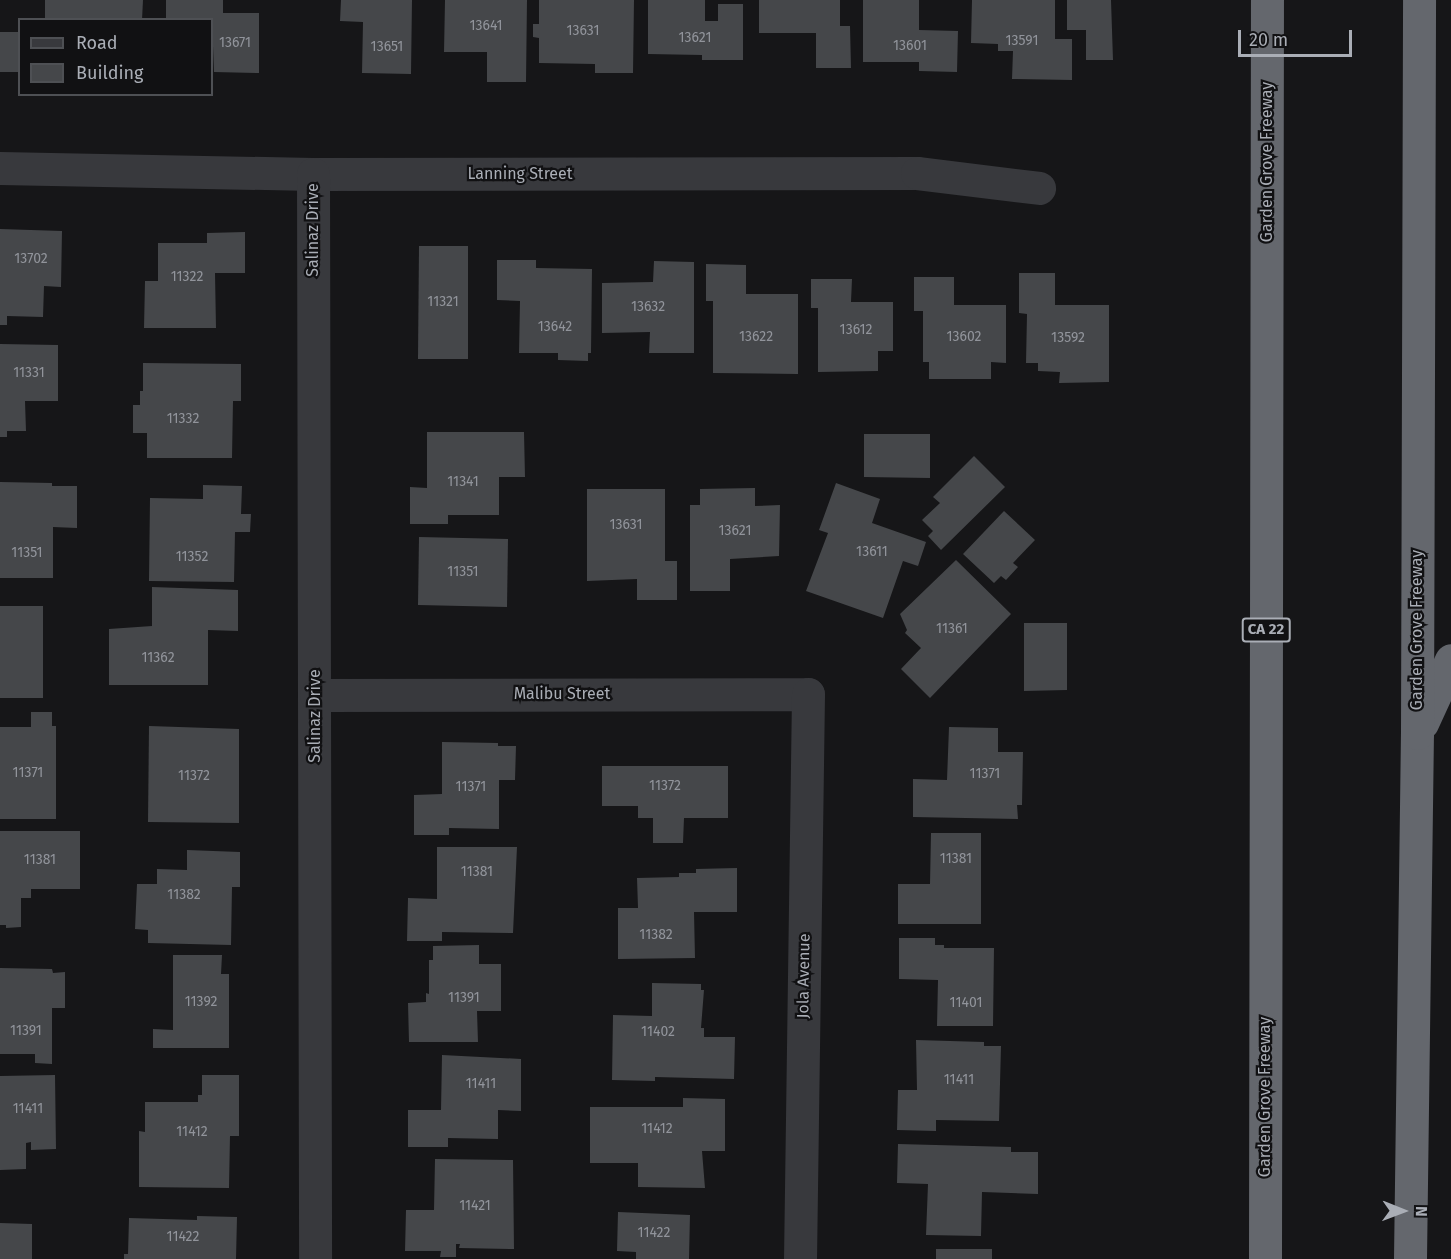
<!DOCTYPE html>
<style>
body{margin:0}
#map{position:relative;width:1451px;height:1259px;overflow:hidden;background:#161618;font-family:"Fira Sans",sans-serif}
div>[style]{position:absolute}
[style*='--x']{left:calc(var(--x)*1px);top:calc(var(--y)*1px);width:calc(var(--w)*1px);rotate:calc(var(--a)*1deg)}
.building>*{inset:0;background:#45474a}
.minor>*{height:33px;margin:-16.5px;padding:0 16.5px;transform-origin:16.5px;border-radius:16.5px;background:#38393d}
.motorway>*{height:33px;margin:-16.5px;padding:0 16.5px;transform-origin:16.5px;border-radius:16.5px;background:#64676d}
span{translate:-50% -50%;white-space:nowrap;text-align:center;line-height:1.15;-webkit-text-stroke:4.5px #111113;paint-order:stroke}
.number-label{font-size:14px;color:#91949b}
.number-label span{-webkit-text-stroke-width:0}
.shield-label span{padding:2px 4px;background:#111113;border:2px solid;border-radius:4px;-webkit-text-stroke-width:0}
.shield-label{font-size:15px;color:#aaaeb6;font-weight:700}
.street-label{font-size:16px;color:#aaaeb6}
.legend{position:absolute;left:18px;top:18px;width:195px;height:78px;box-sizing:border-box;background:#111113;border:2px solid #4e5054;margin:0;padding:8px 10px;list-style:none;font-size:18px;color:#aaaeb6}
.legend li{display:flex;align-items:center;gap:12px;height:30px}
.legend b{width:30px;border:2px solid #4e5054}
.north{position:absolute;left:1373px;top:1181px;width:60px;height:60px;-webkit-text-stroke:4px #111113;paint-order:stroke;rotate:91deg;font-size:16px;font-weight:700;line-height:24px;text-align:center;color:#aaaeb6}
.north::after{content:'';display:block;margin:auto;width:21px;height:27px;background:#aaaeb6;clip-path:polygon(50% 0,100% 100%,50% 72%,0 100%)}
.scale{position:absolute;left:1238px;top:30px;width:114px;height:27px;box-sizing:border-box;border:3px solid #aaaeb6;border-top:0;padding-left:8px;font-size:18px;line-height:21px;white-space:nowrap;color:#aaaeb6;-webkit-text-stroke:4px #111113;paint-order:stroke}
</style>
<div id="map">
<div class="building">
<i style="clip-path:polygon(45px 0,143px 0,142px 20px,45px 20px)"></i>
<i style="clip-path:polygon(166px 0,223px 0,223px 13px,259px 13px,259px 73px,214px 72px,212px 20px,166px 20px)"></i>
<i style="clip-path:polygon(341px 0,412px 0,411px 74px,362px 73px,363px 22px,340px 21px)"></i>
<i style="clip-path:polygon(445px 0,527px 0,526px 82px,487px 82px,487px 52px,444px 52px)"></i>
<i style="clip-path:polygon(539px 0,634px 0,633px 73px,595px 73px,595px 64px,539px 63px,539px 38px,533px 37px,533px 24px,539px 24px)"></i>
<i style="clip-path:polygon(648px 0,705px 0,705px 21px,718px 21px,718px 4px,743px 4px,743px 60px,702px 60px,702px 55px,648px 54px)"></i>
<i style="clip-path:polygon(759px 0,840px 0,840px 26px,850px 26px,851px 68px,816px 68px,816px 33px,759px 33px)"></i>
<i style="clip-path:polygon(863px 0,919px 0,919px 30px,958px 31px,957px 72px,919px 71px,919px 62px,863px 62px)"></i>
<i style="clip-path:polygon(972px 0,1055px 0,1055px 39px,1072px 39px,1072px 80px,1012px 79px,1013px 51px,998px 51px,998px 44px,971px 43px)"></i>
<i style="clip-path:polygon(1067px 0,1111px 0,1113px 60px,1086px 60px,1086px 30px,1067px 30px)"></i>
<i style="clip-path:polygon(0 32px,20px 32px,20px 72px,0 72px)"></i>
<i style="clip-path:polygon(0 229px,62px 231px,61px 287px,44px 286px,43px 317px,7px 316px,7px 325px,0 325px)"></i>
<i style="clip-path:polygon(245px 232px,245px 273px,215px 273px,216px 328px,144px 328px,145px 281px,158px 281px,158px 243px,207px 243px,207px 233px)"></i>
<i style="clip-path:polygon(419px 246px,468px 246px,468px 359px,418px 359px)"></i>
<i style="clip-path:polygon(497px 260px,536px 260px,536px 268px,592px 269px,591px 353px,588px 353px,588px 361px,558px 360px,558px 353px,519px 353px,520px 301px,497px 300px)"></i>
<i style="clip-path:polygon(654px 261px,694px 262px,694px 353px,649px 353px,650px 332px,602px 333px,602px 283px,653px 282px)"></i>
<i style="clip-path:polygon(706px 264px,746px 265px,746px 294px,798px 294px,798px 374px,713px 373px,713px 301px,706px 301px)"></i>
<i style="clip-path:polygon(1019px 273px,1055px 273px,1055px 305px,1109px 305px,1109px 382px,1059px 383px,1060px 372px,1038px 371px,1038px 363px,1026px 363px,1027px 314px,1019px 313px)"></i>
<i style="clip-path:polygon(914px 277px,954px 277px,954px 305px,1006px 305px,1006px 363px,991px 362px,991px 379px,929px 379px,929px 362px,923px 362px,923px 311px,914px 311px)"></i>
<i style="clip-path:polygon(811px 279px,852px 279px,851px 302px,893px 302px,893px 351px,878px 351px,878px 371px,818px 372px,818px 308px,811px 308px)"></i>
<i style="clip-path:polygon(0 344px,58px 345px,58px 401px,25px 401px,26px 431px,7px 431px,7px 437px,0 437px)"></i>
<i style="clip-path:polygon(143px 363px,241px 364px,241px 401px,233px 401px,232px 458px,147px 458px,147px 433px,133px 433px,133px 405px,140px 405px,140px 391px,143px 391px)"></i>
<i style="clip-path:polygon(427px 432px,524px 432px,525px 477px,499px 477px,499px 515px,448px 515px,448px 524px,410px 524px,410px 487px,427px 488px)"></i>
<i style="clip-path:polygon(864px 434px,930px 434px,930px 478px,864px 477px)"></i>
<i style="clip-path:polygon(974px 456px,1005px 487px,941px 550px,928px 536px,933px 531px,922px 520px,940px 503px,933px 497px)"></i>
<i style="clip-path:polygon(0 482px,52px 483px,52px 486px,77px 486px,77px 528px,53px 527px,53px 578px,0 578px)"></i>
<i style="clip-path:polygon(836px 483px,880px 499px,872px 523px,926px 542px,918px 566px,903px 561px,883px 618px,806px 591px,828px 533px,819px 530px)"></i>
<i style="clip-path:polygon(203px 485px,242px 486px,241px 514px,251px 514px,250px 532px,235px 532px,234px 582px,149px 581px,150px 498px,203px 499px)"></i>
<i style="clip-path:polygon(755px 488px,755px 506px,780px 505px,779px 556px,730px 559px,730px 591px,690px 591px,690px 505px,700px 505px,700px 489px)"></i>
<i style="clip-path:polygon(587px 489px,665px 489px,665px 561px,677px 561px,677px 600px,637px 600px,637px 579px,587px 581px)"></i>
<i style="clip-path:polygon(1004px 511px,1035px 540px,1013px 563px,1018px 567px,1006px 580px,1001px 576px,994px 583px,963px 554px)"></i>
<i style="clip-path:polygon(419px 537px,508px 539px,507px 607px,418px 605px)"></i>
<i style="clip-path:polygon(956px 560px,1011px 614px,930px 698px,901px 669px,921px 648px,905px 633px,907px 630px,900px 614px)"></i>
<i style="clip-path:polygon(152px 587px,238px 590px,238px 631px,208px 630px,208px 685px,109px 685px,109px 629px,152px 626px)"></i>
<i style="clip-path:polygon(0 606px,43px 606px,43px 698px,0 698px)"></i>
<i style="clip-path:polygon(1024px 623px,1067px 623px,1067px 690px,1024px 691px)"></i>
<i style="clip-path:polygon(31px 712px,52px 712px,52px 726px,56px 726px,56px 819px,0 819px,0 727px,31px 727px)"></i>
<i style="clip-path:polygon(149px 726px,239px 729px,239px 823px,148px 822px)"></i>
<i style="clip-path:polygon(949px 727px,998px 728px,998px 752px,1023px 752px,1022px 805px,1017px 805px,1018px 819px,913px 817px,913px 779px,947px 780px)"></i>
<i style="clip-path:polygon(442px 742px,498px 743px,498px 746px,516px 746px,515px 780px,499px 780px,499px 829px,449px 828px,449px 835px,414px 835px,414px 795px,442px 794px)"></i>
<i style="clip-path:polygon(602px 766px,728px 766px,728px 818px,684px 818px,683px 843px,653px 843px,653px 818px,638px 818px,638px 806px,602px 806px)"></i>
<i style="clip-path:polygon(0 831px,80px 831px,80px 889px,31px 889px,31px 898px,21px 898px,21px 927px,6px 928px,6px 925px,0 925px)"></i>
<i style="clip-path:polygon(931px 833px,981px 833px,981px 924px,898px 924px,898px 884px,930px 884px)"></i>
<i style="clip-path:polygon(437px 847px,517px 847px,513px 933px,442px 932px,442px 941px,407px 941px,408px 898px,437px 899px)"></i>
<i style="clip-path:polygon(187px 850px,240px 852px,240px 887px,232px 887px,231px 945px,148px 943px,148px 930px,135px 929px,137px 884px,157px 884px,157px 869px,187px 870px)"></i>
<i style="clip-path:polygon(737px 868px,737px 912px,694px 912px,695px 958px,618px 959px,618px 908px,638px 908px,637px 878px,679px 877px,679px 873px,696px 873px,696px 869px)"></i>
<i style="clip-path:polygon(899px 938px,935px 938px,935px 945px,944px 945px,944px 948px,994px 948px,993px 1026px,937px 1026px,938px 980px,899px 979px)"></i>
<i style="clip-path:polygon(479px 945px,479px 964px,501px 964px,501px 1011px,477px 1011px,478px 1042px,409px 1042px,408px 1003px,426px 1002px,426px 993px,429px 994px,429px 960px,433px 960px,433px 946px)"></i>
<i style="clip-path:polygon(173px 955px,222px 955px,221px 974px,229px 974px,229px 1048px,153px 1048px,153px 1029px,173px 1030px)"></i>
<i style="clip-path:polygon(0 968px,52px 969px,53px 973px,65px 972px,65px 1008px,52px 1008px,52px 1064px,35px 1063px,35px 1054px,0 1054px)"></i>
<i style="clip-path:polygon(652px 983px,701px 984px,701px 990px,704px 990px,701px 1028px,704px 1028px,704px 1037px,735px 1037px,734px 1079px,655px 1077px,655px 1081px,612px 1080px,613px 1015px,652px 1016px)"></i>
<i style="clip-path:polygon(916px 1040px,984px 1042px,984px 1046px,1001px 1046px,999px 1121px,936px 1120px,936px 1131px,897px 1130px,898px 1090px,917px 1090px)"></i>
<i style="clip-path:polygon(442px 1055px,521px 1059px,521px 1111px,498px 1110px,498px 1139px,448px 1138px,448px 1147px,408px 1147px,408px 1110px,441px 1110px)"></i>
<i style="clip-path:polygon(55px 1075px,56px 1149px,31px 1150px,31px 1142px,26px 1143px,26px 1169px,0 1170px,0 1076px)"></i>
<i style="clip-path:polygon(202px 1075px,239px 1075px,239px 1136px,230px 1136px,229px 1188px,139px 1187px,139px 1131px,145px 1132px,145px 1102px,198px 1102px,198px 1095px,202px 1095px)"></i>
<i style="clip-path:polygon(683px 1098px,725px 1099px,725px 1151px,702px 1151px,705px 1188px,638px 1187px,638px 1163px,590px 1163px,590px 1107px,683px 1107px)"></i>
<i style="clip-path:polygon(898px 1144px,1011px 1147px,1011px 1152px,1038px 1152px,1038px 1194px,982px 1192px,981px 1236px,926px 1235px,928px 1184px,897px 1183px)"></i>
<i style="clip-path:polygon(435px 1159px,513px 1160px,514px 1249px,459px 1248px,460px 1244px,456px 1244px,456px 1257px,440px 1257px,441px 1251px,405px 1251px,406px 1210px,434px 1210px)"></i>
<i style="clip-path:polygon(618px 1212px,690px 1215px,689px 1259px,636px 1259px,636px 1252px,617px 1251px)"></i>
<i style="clip-path:polygon(197px 1216px,237px 1217px,236px 1259px,124px 1259px,124px 1254px,128px 1254px,129px 1218px,197px 1220px)"></i>
<i style="clip-path:polygon(0 1223px,32px 1224px,32px 1259px,0 1259px)"></i>
<i style="clip-path:polygon(936px 1249px,992px 1249px,992px 1259px,936px 1259px)"></i>
</div>
<div class="minor">
<i style="--x:0;--y:168;--w:313;--a:1.1"></i>
<i style="--x:313;--y:174;--w:604;--a:-0.09"></i>
<i style="--x:917;--y:173;--w:123;--a:7"></i>
<i style="--x:313;--y:174;--w:1085;--a:89.89"></i>
<i style="--x:316;--y:695;--w:492;--a:-0.1"></i>
<i style="--x:808;--y:694;--w:565;--a:90.81"></i>
</div>
<div class="motorway">
<i style="--x:1422;--y:723;--w:69;--a:-65.3"></i>
<i style="--x:1265;--y:1259;--w:1259;--a:-89.91"></i>
<i style="--x:1410;--y:1259;--w:526;--a:-89.24"></i>
<i style="--x:1417;--y:733;--w:733;--a:-89.84"></i>
</div>
<div class="number-label">
<span style="left:486px;top:26px">13641</span>
<span style="left:583px;top:31px">13631</span>
<span style="left:695px;top:38px">13621</span>
<span style="left:1022px;top:41px">13591</span>
<span style="left:235px;top:43px">13671</span>
<span style="left:910px;top:46px">13601</span>
<span style="left:387px;top:47px">13651</span>
<span style="left:31px;top:259px">13702</span>
<span style="left:187px;top:277px">11322</span>
<span style="left:443px;top:302px">11321</span>
<span style="left:648px;top:307px">13632</span>
<span style="left:555px;top:327px">13642</span>
<span style="left:856px;top:330px">13612</span>
<span style="left:756px;top:337px">13622</span>
<span style="left:964px;top:337px">13602</span>
<span style="left:1068px;top:338px">13592</span>
<span style="left:29px;top:373px">11331</span>
<span style="left:183px;top:419px">11332</span>
<span style="left:463px;top:482px">11341</span>
<span style="left:626px;top:525px">13631</span>
<span style="left:735px;top:531px">13621</span>
<span style="left:872px;top:552px">13611</span>
<span style="left:27px;top:553px">11351</span>
<span style="left:192px;top:557px">11352</span>
<span style="left:463px;top:572px">11351</span>
<span style="left:952px;top:629px">11361</span>
<span style="left:158px;top:658px">11362</span>
<span style="left:28px;top:773px">11371</span>
<span style="left:985px;top:774px">11371</span>
<span style="left:194px;top:776px">11372</span>
<span style="left:665px;top:786px">11372</span>
<span style="left:471px;top:787px">11371</span>
<span style="left:956px;top:859px">11381</span>
<span style="left:40px;top:860px">11381</span>
<span style="left:477px;top:872px">11381</span>
<span style="left:184px;top:895px">11382</span>
<span style="left:656px;top:935px">11382</span>
<span style="left:464px;top:998px">11391</span>
<span style="left:201px;top:1002px">11392</span>
<span style="left:966px;top:1003px">11401</span>
<span style="left:26px;top:1031px">11391</span>
<span style="left:658px;top:1032px">11402</span>
<span style="left:959px;top:1080px">11411</span>
<span style="left:481px;top:1084px">11411</span>
<span style="left:28px;top:1109px">11411</span>
<span style="left:657px;top:1129px">11412</span>
<span style="left:192px;top:1132px">11412</span>
<span style="left:475px;top:1206px">11421</span>
<span style="left:654px;top:1233px">11422</span>
<span style="left:183px;top:1237px">11422</span>
</div>
<div class="shield-label">
<span style="left:1266px;top:630px">CA 22</span>
</div>
<div class="street-label">
<span style="left:1267px;top:162px;rotate:-90deg">Garden Grove Freeway</span>
<span style="left:520px;top:174px">Lanning Street</span>
<span style="left:313px;top:230px;rotate:-90deg">Salinaz Drive</span>
<span style="left:1417px;top:630px;rotate:-90deg">Garden Grove Freeway</span>
<span style="left:562px;top:694px">Malibu Street</span>
<span style="left:315px;top:716px;rotate:-90deg">Salinaz Drive</span>
<span style="left:804px;top:976px;rotate:-89deg">Jola Avenue</span>
<span style="left:1265px;top:1097px;rotate:-90deg">Garden Grove Freeway</span>
</div>
<ul class="legend">
<li><b style="height:8px;background:#38393d"></b>Road</li>
<li><b style="height:16px;background:#45474a"></b>Building</li>
</ul>
<div class="north">N</div>
<div class="scale">20 m</div>
</div>
